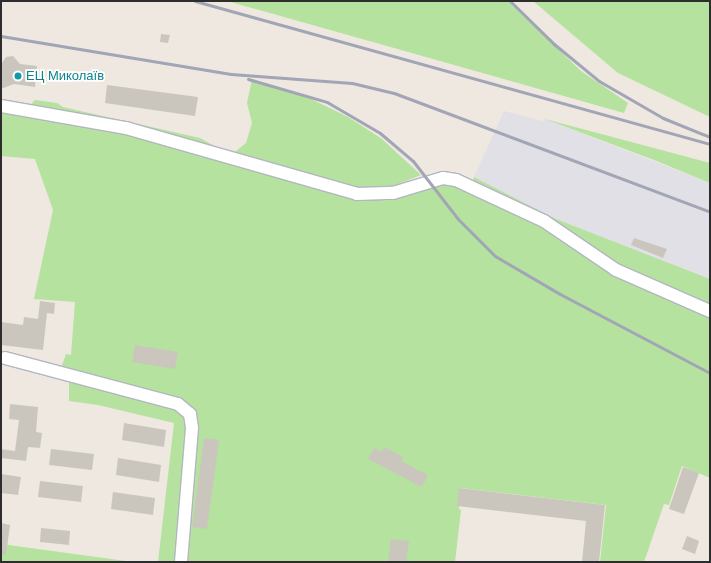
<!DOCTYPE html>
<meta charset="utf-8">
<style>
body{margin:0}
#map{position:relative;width:711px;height:563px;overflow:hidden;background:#eee8e0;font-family:Helvetica,sans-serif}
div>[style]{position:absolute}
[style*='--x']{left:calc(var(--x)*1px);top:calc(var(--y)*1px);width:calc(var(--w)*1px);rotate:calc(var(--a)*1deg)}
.industrial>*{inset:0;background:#e2e0e7}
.green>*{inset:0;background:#b5e29e}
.building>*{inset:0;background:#cac6be}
.roads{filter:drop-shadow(1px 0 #b3b6c0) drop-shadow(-1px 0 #b3b6c0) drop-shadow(0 1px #b3b6c0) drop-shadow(0 -1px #b3b6c0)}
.minor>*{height:12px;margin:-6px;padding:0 6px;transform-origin:6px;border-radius:6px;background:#fff}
.rail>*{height:3px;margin:-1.5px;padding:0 1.5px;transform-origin:1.5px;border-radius:1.5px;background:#a2a5b6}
.dots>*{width:11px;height:11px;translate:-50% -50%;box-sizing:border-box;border:2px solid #fff;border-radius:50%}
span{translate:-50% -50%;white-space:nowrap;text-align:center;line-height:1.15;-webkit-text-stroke:3.5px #fff;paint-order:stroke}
.culture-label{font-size:13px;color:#0d838f}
.left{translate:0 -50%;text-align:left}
.frame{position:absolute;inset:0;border:2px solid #2d2d2d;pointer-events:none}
</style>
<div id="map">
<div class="industrial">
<i style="clip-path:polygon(504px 111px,543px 121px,545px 119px,710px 183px,710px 279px,556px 219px,474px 177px)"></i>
</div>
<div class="green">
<i style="clip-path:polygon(227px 1px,508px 1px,581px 71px,628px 103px,624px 113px)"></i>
<i style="clip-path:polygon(533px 1px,710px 1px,710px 117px,618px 73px)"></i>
<i style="clip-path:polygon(252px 79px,307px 97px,348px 117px,382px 139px,421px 175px,386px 189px,358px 190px,1px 102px,31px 104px,35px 100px,57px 103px,63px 107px,200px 138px,216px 147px,235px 152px,246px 143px,252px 123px,247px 103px)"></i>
<i style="clip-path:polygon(1px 111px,125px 131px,357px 197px,437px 179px,531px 214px,623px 280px,710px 314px,710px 478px,682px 466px,669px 505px,664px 504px,644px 562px,600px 562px,606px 505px,460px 488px,459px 509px,461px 510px,455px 562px,180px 562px,189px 414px,61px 368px,66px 354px,71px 355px,75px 302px,34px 299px,53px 210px,35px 159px,1px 156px)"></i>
<i style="clip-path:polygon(545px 119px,710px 163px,710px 183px,654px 160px)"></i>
<i style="clip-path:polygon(474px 177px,556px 219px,710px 279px,710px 308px,625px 275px,532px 211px,473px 181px)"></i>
<i style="clip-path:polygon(69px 382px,178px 409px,184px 416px,188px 428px,174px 562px,158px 562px,174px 423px,98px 405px,69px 401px)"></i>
<i style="clip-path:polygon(1px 544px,133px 562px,1px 562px)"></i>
</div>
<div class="building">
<i style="clip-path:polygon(161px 34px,170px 35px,168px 43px,160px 42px)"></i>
<i style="clip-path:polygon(13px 56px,20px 64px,37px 66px,35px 87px,14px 84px,1px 89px,2px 63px,6px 57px)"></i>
<i style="clip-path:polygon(107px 85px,198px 97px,195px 116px,105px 103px)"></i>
<i style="clip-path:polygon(634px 238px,667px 249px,663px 258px,631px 245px)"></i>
<i style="clip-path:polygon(40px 301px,55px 303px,54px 314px,47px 313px,43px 350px,1px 345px,1px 322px,23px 325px,24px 317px,38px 319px)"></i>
<i style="clip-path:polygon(135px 345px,178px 352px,175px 369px,132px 362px)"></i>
<i style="clip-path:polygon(10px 404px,38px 407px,36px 432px,42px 433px,40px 448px,28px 447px,26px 461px,1px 458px,1px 449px,15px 451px,19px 420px,9px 419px)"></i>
<i style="clip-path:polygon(124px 423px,166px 430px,164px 447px,122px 440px)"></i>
<i style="clip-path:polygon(204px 438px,219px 440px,207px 529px,192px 527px)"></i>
<i style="clip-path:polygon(384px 447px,403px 457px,401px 461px,428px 475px,422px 487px,368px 459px,374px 448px,382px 452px)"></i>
<i style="clip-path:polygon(51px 449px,94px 454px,92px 470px,49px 465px)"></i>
<i style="clip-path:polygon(118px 458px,161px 465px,159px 482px,116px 475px)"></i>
<i style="clip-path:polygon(683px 467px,699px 473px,684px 514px,669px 509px)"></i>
<i style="clip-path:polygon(1px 474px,21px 477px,18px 495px,1px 493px)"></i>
<i style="clip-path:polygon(40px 481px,83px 486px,81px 502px,38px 497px)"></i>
<i style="clip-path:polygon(459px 488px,605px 505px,599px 562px,582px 562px,586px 521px,457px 506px)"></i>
<i style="clip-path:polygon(113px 492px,155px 498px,153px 515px,111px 509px)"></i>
<i style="clip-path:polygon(1px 523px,10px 525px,6px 555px,1px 554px)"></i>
<i style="clip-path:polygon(41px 528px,70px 531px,69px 545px,40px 542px)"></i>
<i style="clip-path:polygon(687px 536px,699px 541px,695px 554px,682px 549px)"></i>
<i style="clip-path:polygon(391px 539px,409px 541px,406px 562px,388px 562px)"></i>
</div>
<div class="roads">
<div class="minor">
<i style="--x:1;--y:106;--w:127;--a:10"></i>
<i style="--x:126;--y:128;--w:240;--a:15.9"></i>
<i style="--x:357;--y:194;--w:36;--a:-2"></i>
<i style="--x:393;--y:193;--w:52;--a:-16.7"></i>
<i style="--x:443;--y:178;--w:13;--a:9"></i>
<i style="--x:456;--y:180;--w:97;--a:25"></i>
<i style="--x:544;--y:221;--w:87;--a:34.2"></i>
<i style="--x:616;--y:270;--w:103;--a:23.6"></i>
<i style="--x:5;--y:358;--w:179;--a:14.9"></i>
<i style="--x:178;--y:404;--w:16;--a:40"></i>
<i style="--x:190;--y:414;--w:14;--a:82"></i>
<i style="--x:192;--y:428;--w:134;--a:94.7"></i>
</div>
</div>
<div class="rail">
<i style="--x:195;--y:1;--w:534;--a:15.52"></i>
<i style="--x:510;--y:1;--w:62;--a:44.3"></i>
<i style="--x:554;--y:44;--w:58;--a:39.4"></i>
<i style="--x:599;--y:81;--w:74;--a:30"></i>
<i style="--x:663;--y:118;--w:51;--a:22"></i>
<i style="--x:1;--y:36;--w:233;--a:9.4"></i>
<i style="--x:231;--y:74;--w:121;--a:4.3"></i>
<i style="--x:352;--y:83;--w:43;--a:13.4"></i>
<i style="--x:394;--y:93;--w:338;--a:20.6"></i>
<i style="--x:248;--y:79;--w:82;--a:16.2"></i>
<i style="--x:327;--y:102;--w:61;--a:30.3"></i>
<i style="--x:380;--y:133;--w:43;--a:40.3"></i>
<i style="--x:413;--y:161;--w:73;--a:52.2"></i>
<i style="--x:458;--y:219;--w:52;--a:45"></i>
<i style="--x:495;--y:256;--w:75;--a:30.3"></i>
<i style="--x:560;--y:294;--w:170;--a:27.8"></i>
</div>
<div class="dots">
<i style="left:18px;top:76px;background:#0f9aa8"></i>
</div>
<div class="culture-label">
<span class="left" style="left:26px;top:76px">ЕЦ Миколаїв</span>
</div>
<div class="frame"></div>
</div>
